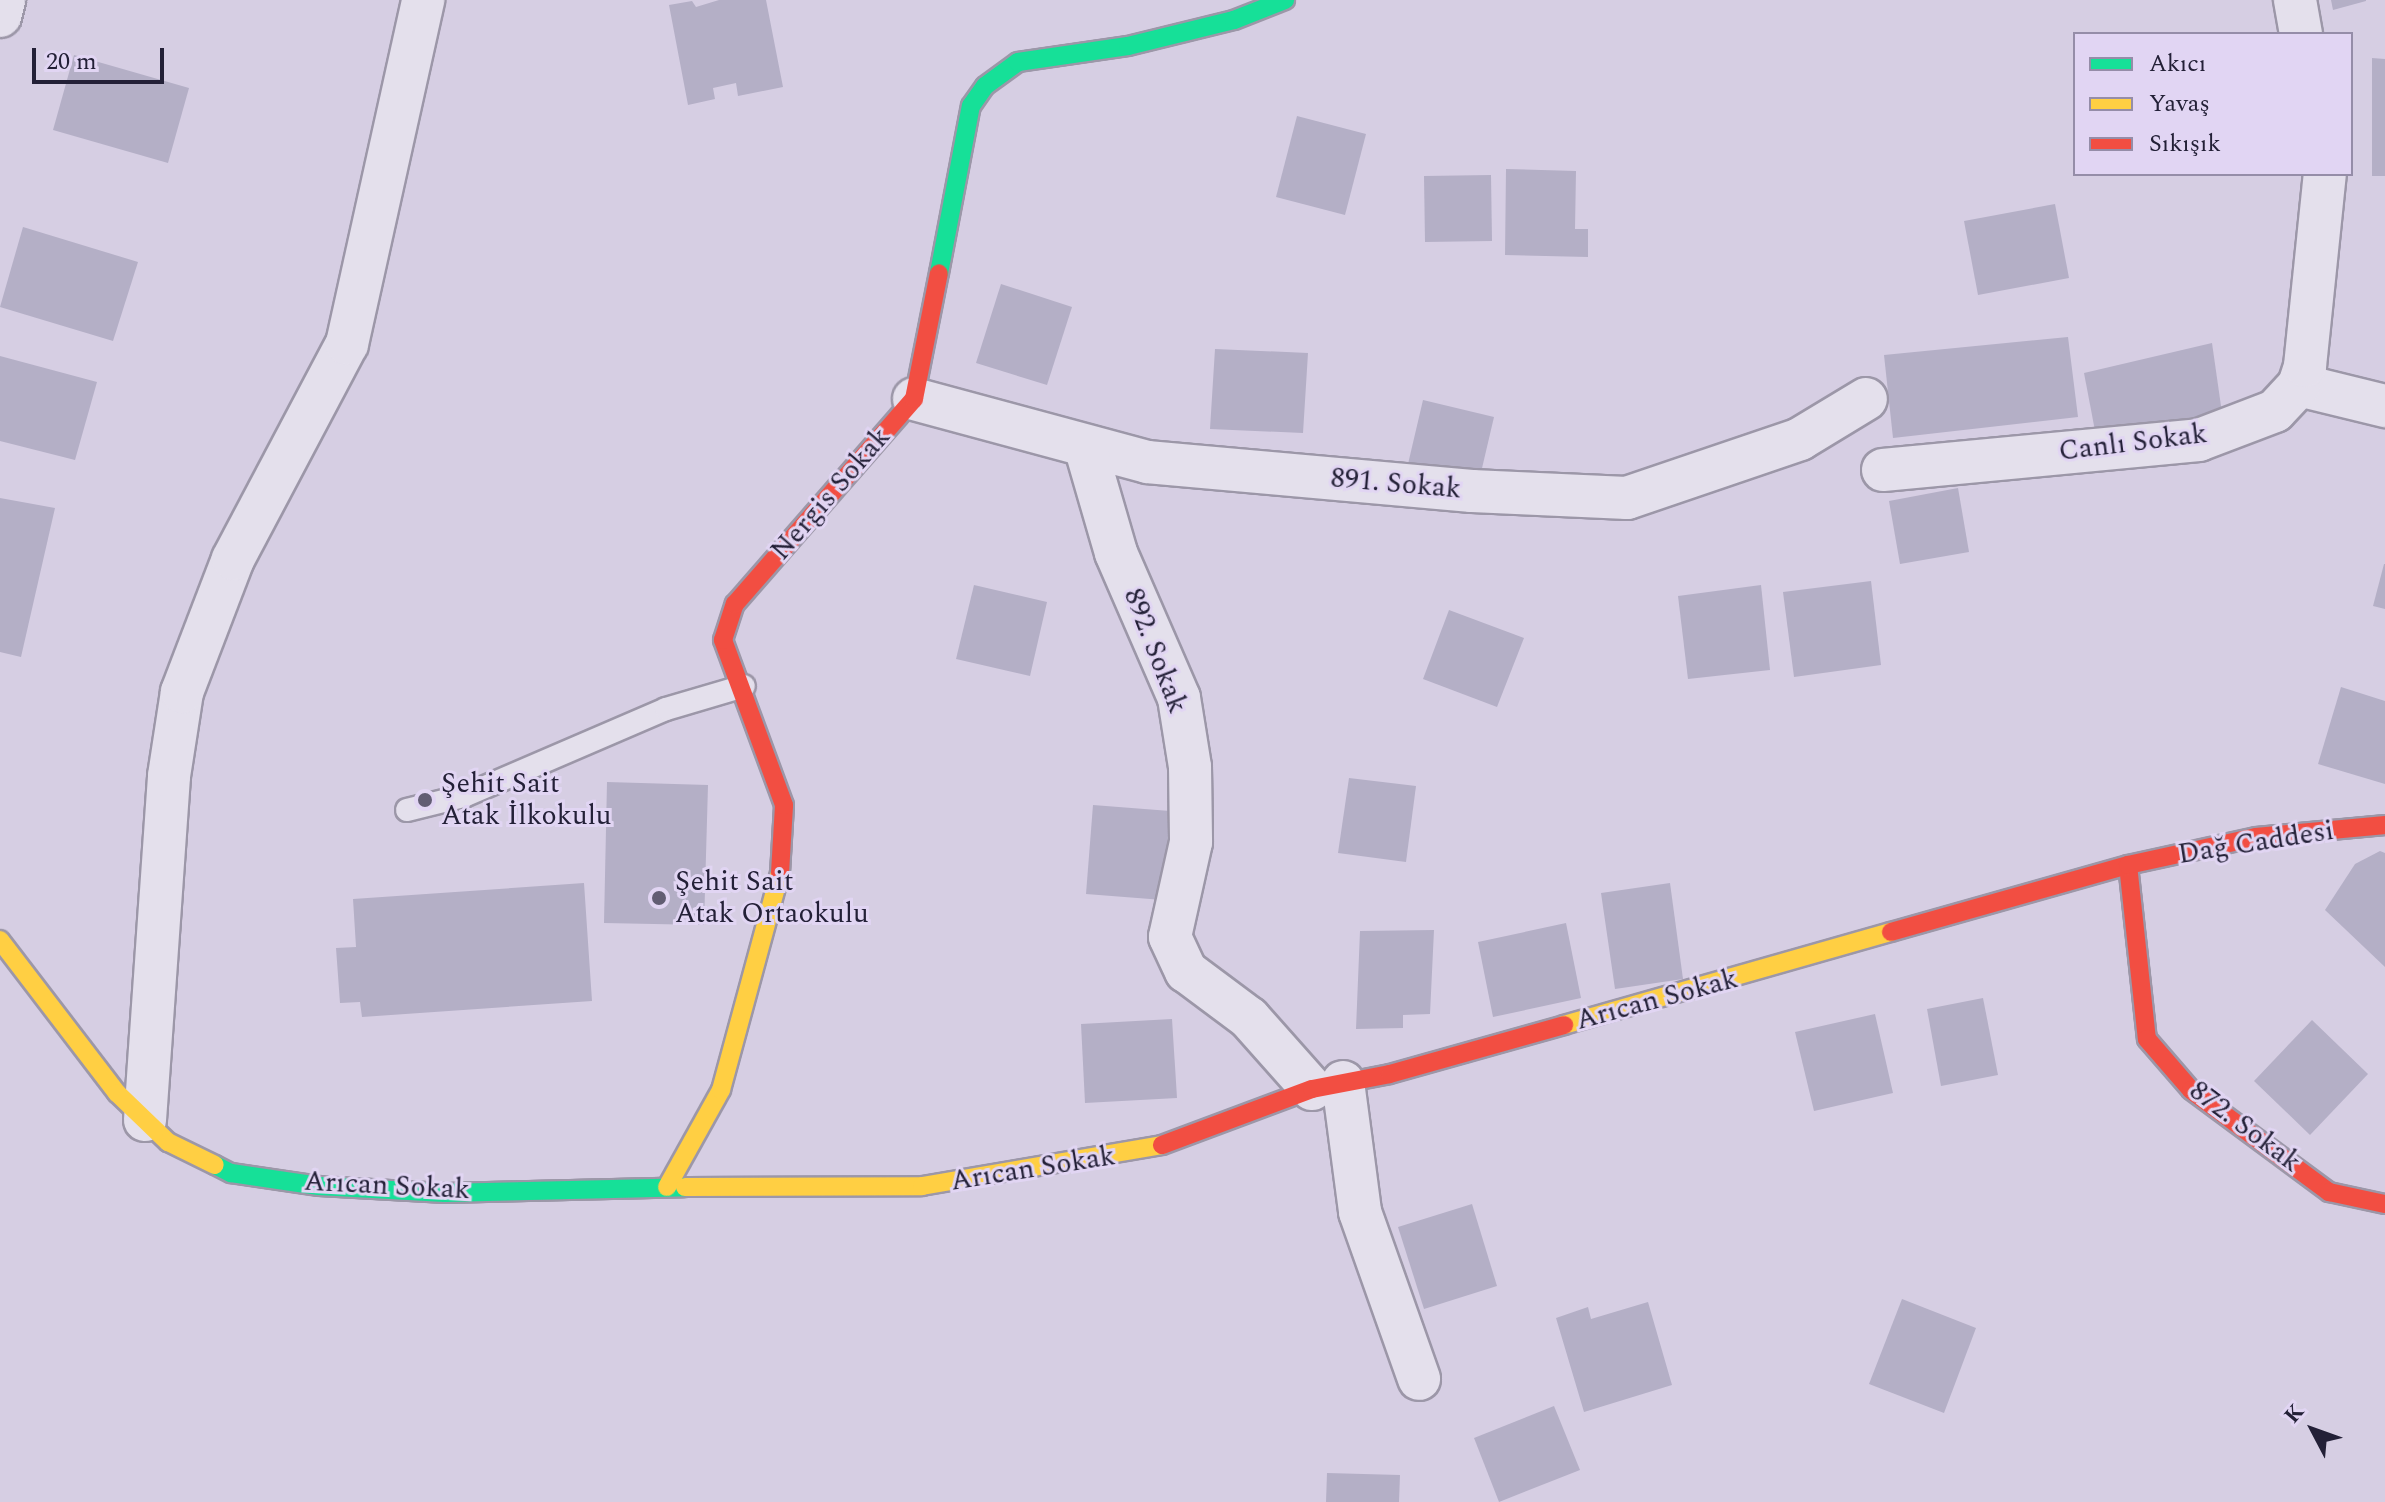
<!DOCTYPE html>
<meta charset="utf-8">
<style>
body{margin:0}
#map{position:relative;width:2385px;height:1502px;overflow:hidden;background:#d6cee3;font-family:Spectral,serif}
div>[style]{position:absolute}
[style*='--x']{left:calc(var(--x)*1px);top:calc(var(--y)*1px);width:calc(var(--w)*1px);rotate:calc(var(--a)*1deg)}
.building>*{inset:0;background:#b4afc6}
.roads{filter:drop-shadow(2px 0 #9c97a8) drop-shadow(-2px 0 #9c97a8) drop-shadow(0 2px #9c97a8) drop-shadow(0 -2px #9c97a8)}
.lane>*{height:22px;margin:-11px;padding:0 11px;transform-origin:11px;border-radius:11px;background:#e4e0ec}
.street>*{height:42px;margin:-21px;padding:0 21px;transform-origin:21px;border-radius:21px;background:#e4e0ec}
.fast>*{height:18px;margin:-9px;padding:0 9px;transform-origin:9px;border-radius:9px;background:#16e098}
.slow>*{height:18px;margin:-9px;padding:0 9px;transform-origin:9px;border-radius:9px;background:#ffcf43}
.jam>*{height:18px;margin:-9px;padding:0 9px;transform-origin:9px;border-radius:9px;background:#f24e42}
.dots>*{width:22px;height:22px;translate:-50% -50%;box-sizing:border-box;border:4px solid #e1d5f3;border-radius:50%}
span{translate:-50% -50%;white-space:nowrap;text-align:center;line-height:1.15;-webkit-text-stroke:6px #e1d5f3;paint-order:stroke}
.street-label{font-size:28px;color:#232037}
.poi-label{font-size:28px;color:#232037}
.left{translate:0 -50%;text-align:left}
.legend{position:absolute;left:2073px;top:32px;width:280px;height:144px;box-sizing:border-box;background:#e1d5f3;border:2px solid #958da8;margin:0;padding:10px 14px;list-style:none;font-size:24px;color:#232037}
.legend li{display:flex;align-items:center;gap:16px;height:40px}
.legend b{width:40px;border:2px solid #958da8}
.north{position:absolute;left:2273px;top:1390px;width:80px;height:80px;-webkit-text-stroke:6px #e1d5f3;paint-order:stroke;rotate:311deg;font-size:22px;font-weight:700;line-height:32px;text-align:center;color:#232037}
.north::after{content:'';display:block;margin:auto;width:28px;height:36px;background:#232037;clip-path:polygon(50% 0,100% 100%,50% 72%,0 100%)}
.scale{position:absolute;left:32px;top:48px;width:132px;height:36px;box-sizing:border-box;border:4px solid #232037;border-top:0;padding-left:10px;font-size:24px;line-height:28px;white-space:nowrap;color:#232037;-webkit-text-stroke:6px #e1d5f3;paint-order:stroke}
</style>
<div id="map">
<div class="building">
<i style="clip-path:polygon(719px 0,766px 0,783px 87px,738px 96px,736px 83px,713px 88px,715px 99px,688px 105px,669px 5px,692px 1px,696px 7px)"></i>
<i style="clip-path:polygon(2331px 0,2366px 0,2366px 1px,2333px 10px)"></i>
<i style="clip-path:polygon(74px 55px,189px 88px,168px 163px,53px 130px)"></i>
<i style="clip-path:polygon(2372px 58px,2385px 59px,2385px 176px,2372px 176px)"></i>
<i style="clip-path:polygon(1297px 116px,1366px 134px,1345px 215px,1276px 197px)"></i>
<i style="clip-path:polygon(1506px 169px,1576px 171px,1575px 229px,1588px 229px,1588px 257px,1505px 255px)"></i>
<i style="clip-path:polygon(1491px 175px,1492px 241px,1425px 242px,1424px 176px)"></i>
<i style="clip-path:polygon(2055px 204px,2069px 278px,1978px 295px,1964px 221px)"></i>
<i style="clip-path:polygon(23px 227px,138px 262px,113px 341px,0 307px)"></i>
<i style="clip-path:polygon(1001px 284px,1072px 307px,1047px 385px,976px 363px)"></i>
<i style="clip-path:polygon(2068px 337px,2078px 417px,1893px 438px,1884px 355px)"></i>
<i style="clip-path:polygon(2212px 343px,2222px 413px,2096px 436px,2084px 373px)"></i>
<i style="clip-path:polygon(1215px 349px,1308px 353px,1303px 433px,1210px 429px)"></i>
<i style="clip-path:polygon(0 356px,97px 382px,75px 460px,0 441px)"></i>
<i style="clip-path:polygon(1423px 400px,1494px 417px,1479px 481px,1408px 464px)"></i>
<i style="clip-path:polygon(1958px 488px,1969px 552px,1900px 564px,1889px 501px)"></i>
<i style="clip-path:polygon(0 498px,55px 508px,21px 657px,0 652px)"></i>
<i style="clip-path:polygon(2384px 564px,2385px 564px,2385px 609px,2373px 606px)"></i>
<i style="clip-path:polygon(1871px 581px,1881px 665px,1794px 677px,1783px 592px)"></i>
<i style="clip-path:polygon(974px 585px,1047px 602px,1030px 676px,956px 659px)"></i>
<i style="clip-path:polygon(1761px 585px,1770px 670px,1688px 679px,1678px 596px)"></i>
<i style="clip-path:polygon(1449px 610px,1524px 638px,1497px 707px,1423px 679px)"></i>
<i style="clip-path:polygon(2341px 687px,2385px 701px,2385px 784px,2318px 764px)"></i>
<i style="clip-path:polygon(1349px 778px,1416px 786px,1406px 862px,1338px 853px)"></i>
<i style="clip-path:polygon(607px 782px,708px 785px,704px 925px,604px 923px)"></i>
<i style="clip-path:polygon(1093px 805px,1170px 811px,1163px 900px,1086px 894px)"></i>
<i style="clip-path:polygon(2380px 851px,2385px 853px,2385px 967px,2325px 910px,2355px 864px)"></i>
<i style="clip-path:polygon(584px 883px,592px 1001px,362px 1017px,360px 1002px,340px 1003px,336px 948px,356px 947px,353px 899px)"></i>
<i style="clip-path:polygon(1670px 883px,1683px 979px,1615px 989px,1601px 893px)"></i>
<i style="clip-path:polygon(1566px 923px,1581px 998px,1493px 1017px,1478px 942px)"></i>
<i style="clip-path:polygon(1434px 930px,1430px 1014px,1403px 1015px,1403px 1028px,1356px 1029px,1360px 931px)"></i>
<i style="clip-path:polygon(1983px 998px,1998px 1075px,1941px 1086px,1927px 1009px)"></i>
<i style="clip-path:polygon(1875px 1014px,1893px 1093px,1814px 1111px,1795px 1032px)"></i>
<i style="clip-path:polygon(1172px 1019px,1177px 1098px,1085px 1103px,1081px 1024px)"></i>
<i style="clip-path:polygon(2312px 1020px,2368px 1074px,2310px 1135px,2254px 1081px)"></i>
<i style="clip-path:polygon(1472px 1204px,1497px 1286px,1424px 1309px,1398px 1227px)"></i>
<i style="clip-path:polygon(1902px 1299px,1976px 1328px,1944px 1413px,1869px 1384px)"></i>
<i style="clip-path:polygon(1648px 1302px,1672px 1385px,1584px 1412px,1556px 1318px,1588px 1307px,1591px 1319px)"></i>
<i style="clip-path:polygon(1554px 1406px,1580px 1470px,1499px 1502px,1474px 1438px)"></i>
<i style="clip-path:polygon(1327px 1473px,1400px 1475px,1399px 1502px,1326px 1502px)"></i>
</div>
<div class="roads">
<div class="lane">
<i style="--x:407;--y:810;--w:59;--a:-13.8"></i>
<i style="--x:464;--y:796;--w:220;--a:-23.3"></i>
<i style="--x:666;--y:709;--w:81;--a:-16.4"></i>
</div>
<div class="street">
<i style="--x:2295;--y:0;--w:35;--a:80"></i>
<i style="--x:0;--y:16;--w:16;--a:-76"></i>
<i style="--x:2299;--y:385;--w:89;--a:13.7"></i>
<i style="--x:914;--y:399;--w:241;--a:15.1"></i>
<i style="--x:1147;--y:462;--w:326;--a:5.1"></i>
<i style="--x:1472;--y:491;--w:155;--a:2.6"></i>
<i style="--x:1627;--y:498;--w:183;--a:-18.8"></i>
<i style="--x:1800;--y:439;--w:77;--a:-31.2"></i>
<i style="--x:1085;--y:446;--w:111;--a:73.8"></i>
<i style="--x:1116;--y:553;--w:158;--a:66.5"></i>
<i style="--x:1179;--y:698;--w:70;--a:80.9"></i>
<i style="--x:1190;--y:767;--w:75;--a:89.2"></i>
<i style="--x:1191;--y:842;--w:97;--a:102.5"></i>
<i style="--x:1170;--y:937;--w:38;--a:65"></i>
<i style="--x:1186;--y:971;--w:79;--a:36.7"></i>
<i style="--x:1249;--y:1018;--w:95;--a:48.4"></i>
<i style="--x:1883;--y:470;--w:317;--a:-5.4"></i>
<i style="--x:2199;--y:440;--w:81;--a:-20.9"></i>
<i style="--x:2275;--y:411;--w:35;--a:-47"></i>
<i style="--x:2299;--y:385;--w:20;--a:-72"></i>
<i style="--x:2305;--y:366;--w:193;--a:-84.1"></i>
<i style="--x:1343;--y:1082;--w:131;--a:82.5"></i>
<i style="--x:1360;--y:1212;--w:177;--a:70.5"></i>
<i style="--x:145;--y:1120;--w:345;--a:-86"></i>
<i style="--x:169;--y:776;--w:85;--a:-81.2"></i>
<i style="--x:182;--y:692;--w:142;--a:-69"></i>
<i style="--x:233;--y:559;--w:243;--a:-62.1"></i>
<i style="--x:347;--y:344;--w:352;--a:-77.5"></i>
</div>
<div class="fast">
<i style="--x:939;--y:273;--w:170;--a:-79.2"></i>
<i style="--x:971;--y:106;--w:24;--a:-55"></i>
<i style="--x:985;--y:86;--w:41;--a:-36"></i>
<i style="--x:1018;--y:62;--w:111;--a:-8.3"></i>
<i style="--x:1128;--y:46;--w:109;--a:-13.8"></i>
<i style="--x:1234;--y:20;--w:55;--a:-21.4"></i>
<i style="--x:215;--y:1165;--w:18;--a:27"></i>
<i style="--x:231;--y:1173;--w:89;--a:8.4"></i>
<i style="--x:319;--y:1186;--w:126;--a:3.2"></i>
<i style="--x:445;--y:1193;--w:240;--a:-1.4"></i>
</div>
<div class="slow">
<i style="--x:0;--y:940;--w:193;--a:52.6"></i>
<i style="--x:117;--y:1093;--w:71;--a:43.9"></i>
<i style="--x:168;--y:1142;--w:52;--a:26.1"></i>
<i style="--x:1564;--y:1025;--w:340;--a:-15.9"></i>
<i style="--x:667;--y:1187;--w:111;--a:-60.9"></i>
<i style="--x:721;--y:1090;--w:225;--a:-74.8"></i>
<i style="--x:685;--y:1187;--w:237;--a:-0.2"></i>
<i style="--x:922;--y:1186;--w:243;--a:-9.7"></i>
</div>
<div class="jam">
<i style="--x:2128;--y:865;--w:175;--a:83.8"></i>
<i style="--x:2147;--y:1039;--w:67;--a:49.2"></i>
<i style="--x:2191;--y:1090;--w:172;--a:36.5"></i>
<i style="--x:2329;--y:1192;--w:57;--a:12.1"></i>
<i style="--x:780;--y:873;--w:68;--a:-86.6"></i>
<i style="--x:784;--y:805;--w:176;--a:-110.3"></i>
<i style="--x:723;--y:640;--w:38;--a:-72"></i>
<i style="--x:735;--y:604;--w:272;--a:-48.9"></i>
<i style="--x:914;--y:399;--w:128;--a:-78.8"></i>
<i style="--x:1891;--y:932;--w:246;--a:-15.8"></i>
<i style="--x:2128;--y:865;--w:131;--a:-12.3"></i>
<i style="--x:2256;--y:837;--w:130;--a:-5.3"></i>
<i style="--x:1162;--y:1145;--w:160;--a:-20.5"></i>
<i style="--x:1312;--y:1089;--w:79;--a:-10.9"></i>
<i style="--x:1390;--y:1074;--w:181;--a:-15.7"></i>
</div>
</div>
<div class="dots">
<i style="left:425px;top:800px;background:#625d73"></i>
<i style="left:659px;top:898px;background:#625d73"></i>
</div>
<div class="street-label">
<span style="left:2133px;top:443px;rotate:-7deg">Canlı Sokak</span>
<span style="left:1396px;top:484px;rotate:5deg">891. Sokak</span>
<span style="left:831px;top:494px;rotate:-49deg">Nergis Sokak</span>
<span style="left:1155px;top:651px;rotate:69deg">892. Sokak</span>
<span style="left:2256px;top:843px;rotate:-9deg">Dağ Caddesi</span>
<span style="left:1657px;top:1000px;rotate:-15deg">Arıcan Sokak</span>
<span style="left:2245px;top:1127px;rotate:37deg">872. Sokak</span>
<span style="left:1033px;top:1169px;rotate:-9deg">Arıcan Sokak</span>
<span style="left:387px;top:1186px;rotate:3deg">Arıcan Sokak</span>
</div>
<div class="poi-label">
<span class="left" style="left:441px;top:800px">Şehit Sait<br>Atak İlkokulu</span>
<span class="left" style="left:675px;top:898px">Şehit Sait<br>Atak Ortaokulu</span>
</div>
<ul class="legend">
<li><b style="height:10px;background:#16e098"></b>Akıcı</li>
<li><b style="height:10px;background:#ffcf43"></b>Yavaş</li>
<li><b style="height:10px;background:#f24e42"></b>Sıkışık</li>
</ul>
<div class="north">K</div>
<div class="scale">20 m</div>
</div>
